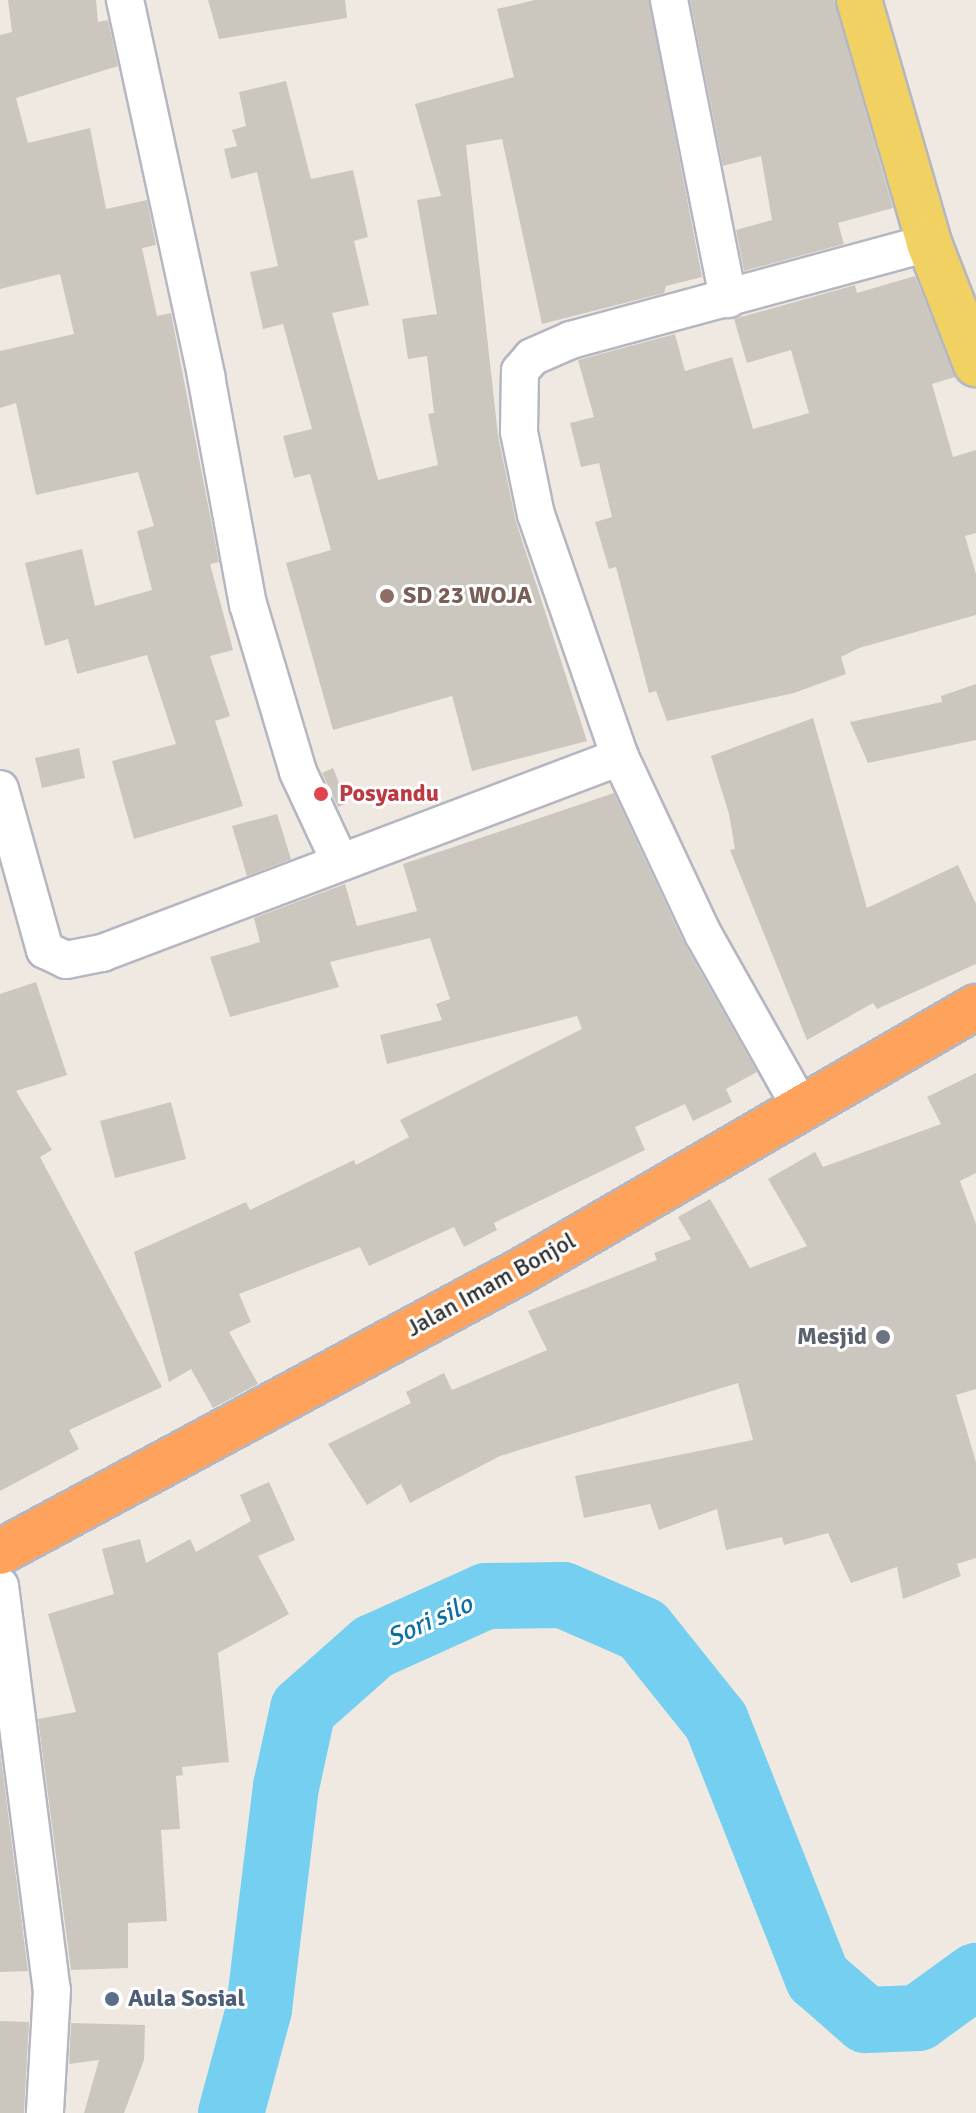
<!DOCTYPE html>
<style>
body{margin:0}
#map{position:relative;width:976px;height:2113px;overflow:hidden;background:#efe9e1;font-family:Signika,sans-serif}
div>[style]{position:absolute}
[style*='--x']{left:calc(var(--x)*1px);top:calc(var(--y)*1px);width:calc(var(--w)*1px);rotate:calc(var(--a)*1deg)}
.river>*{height:66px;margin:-33px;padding:0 33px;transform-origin:33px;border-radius:33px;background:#75cff0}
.building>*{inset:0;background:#cbc7bf}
.roads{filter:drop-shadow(2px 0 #b4b7c1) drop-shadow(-2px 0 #b4b7c1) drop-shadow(0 2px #b4b7c1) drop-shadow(0 -2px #b4b7c1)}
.minor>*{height:36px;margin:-18px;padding:0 18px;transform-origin:18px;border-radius:18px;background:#fff}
.major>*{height:44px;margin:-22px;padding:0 22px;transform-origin:22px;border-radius:22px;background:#f2d163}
.highway>*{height:44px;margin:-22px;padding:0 22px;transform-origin:22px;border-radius:22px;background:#ffa35c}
.dots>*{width:22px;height:22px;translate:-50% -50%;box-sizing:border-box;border:4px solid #fff;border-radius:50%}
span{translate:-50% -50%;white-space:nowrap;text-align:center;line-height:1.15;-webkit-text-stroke:6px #fff;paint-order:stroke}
.education-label{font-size:24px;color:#785e54;font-weight:700}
.left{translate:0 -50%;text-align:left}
.health-label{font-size:24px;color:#be3a42;font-weight:700}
.street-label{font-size:24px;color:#2e2e2e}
.worship-label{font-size:24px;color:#5b616d;font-weight:700}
.right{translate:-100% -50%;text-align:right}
.service-label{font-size:24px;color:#4e5e75;font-weight:700}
.water-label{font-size:26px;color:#0d6fa3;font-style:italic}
</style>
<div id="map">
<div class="river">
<i style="--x:231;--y:2113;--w:108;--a:-74.9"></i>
<i style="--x:259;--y:2009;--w:224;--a:-83.1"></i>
<i style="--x:286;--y:1787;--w:80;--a:-77.7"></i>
<i style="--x:303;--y:1709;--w:94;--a:-41.5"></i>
<i style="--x:373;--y:1647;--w:124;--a:-24.3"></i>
<i style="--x:486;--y:1596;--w:77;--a:-0.7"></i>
<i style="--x:563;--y:1595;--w:87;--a:23.6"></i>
<i style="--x:643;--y:1630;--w:117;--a:51.3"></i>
<i style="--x:716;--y:1721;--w:277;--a:68.4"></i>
<i style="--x:818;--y:1978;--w:64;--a:41.2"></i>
<i style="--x:866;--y:2020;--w:52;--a:-2.2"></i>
<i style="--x:918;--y:2018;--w:72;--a:-35.9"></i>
</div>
<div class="building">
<i style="clip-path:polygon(8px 0,96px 0,98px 22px,108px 20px,118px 66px,16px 98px,28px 143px,90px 128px,106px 209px,147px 200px,156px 245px,142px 248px,157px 316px,171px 313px,219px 562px,210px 564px,233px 650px,210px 656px,230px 716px,215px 721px,243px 806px,134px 839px,112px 761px,176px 744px,147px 655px,77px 674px,68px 639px,45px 646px,25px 563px,82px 549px,95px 606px,152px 590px,137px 531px,154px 526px,138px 472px,36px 495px,16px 403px,0 408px,0 351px,74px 334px,60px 274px,0 289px,0 35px,12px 32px)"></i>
<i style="clip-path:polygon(208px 0,345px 0,347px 18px,219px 39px)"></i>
<i style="clip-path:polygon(535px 0,649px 0,702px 277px,666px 286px,664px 293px,542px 324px,502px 139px,466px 145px,498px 436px,516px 522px,587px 741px,472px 771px,452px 696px,333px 730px,286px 563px,331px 550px,310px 474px,294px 478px,283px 436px,312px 429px,283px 324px,263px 329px,250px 272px,278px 266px,257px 172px,231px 179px,224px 149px,237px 146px,232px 130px,246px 126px,239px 92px,286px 81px,311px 179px,353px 170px,368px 237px,354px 241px,369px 305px,332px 313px,378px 480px,438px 465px,428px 414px,434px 413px,427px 356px,408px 359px,402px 319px,437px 314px,417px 200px,441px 196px,415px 104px,514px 77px,497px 9px)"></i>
<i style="clip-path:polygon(690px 0,834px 0,893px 208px,838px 223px,844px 244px,744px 271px,736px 230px,772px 220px,761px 156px,723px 166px)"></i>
<i style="clip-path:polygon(915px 276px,955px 377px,932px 384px,953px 457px,976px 450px,976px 533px,965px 536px,976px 574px,976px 615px,859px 648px,841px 657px,846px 674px,794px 693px,667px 721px,656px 691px,649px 693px,616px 567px,609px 569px,595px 522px,612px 517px,599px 463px,581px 467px,570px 423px,594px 417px,578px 360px,675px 334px,685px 371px,732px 357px,753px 429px,809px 413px,791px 350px,747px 363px,734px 319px,855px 285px,857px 293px)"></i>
<i style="clip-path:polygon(976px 684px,976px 740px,868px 763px,850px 722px,942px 702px,941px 696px)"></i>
<i style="clip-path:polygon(813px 718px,867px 908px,958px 865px,976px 904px,976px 964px,877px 1009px,873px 1003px,807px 1040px,730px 850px,735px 849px,729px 814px,711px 756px)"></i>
<i style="clip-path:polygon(79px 748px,85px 778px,42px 788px,35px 758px)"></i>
<i style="clip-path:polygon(333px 768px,347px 803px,338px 807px,322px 773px)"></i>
<i style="clip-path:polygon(614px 793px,684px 943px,757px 1072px,726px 1089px,732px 1102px,693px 1121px,685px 1104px,635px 1127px,645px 1150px,494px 1223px,497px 1230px,464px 1247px,454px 1227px,369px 1266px,360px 1247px,239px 1294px,251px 1322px,229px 1332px,258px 1384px,213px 1408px,191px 1369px,169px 1382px,134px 1252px,246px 1202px,250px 1210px,354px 1160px,356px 1165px,409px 1137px,400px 1120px,582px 1029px,577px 1016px,387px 1064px,380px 1035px,442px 1020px,436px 1004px,450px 999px,430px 938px,330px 962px,339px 987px,230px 1017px,210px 957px,260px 942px,254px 918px,345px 884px,357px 926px,417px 911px,403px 864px)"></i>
<i style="clip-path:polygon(277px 814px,291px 859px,247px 876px,232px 826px)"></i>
<i style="clip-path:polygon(36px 982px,67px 1075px,16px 1091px,52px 1150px,40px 1157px,162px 1387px,69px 1430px,79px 1449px,0 1491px,0 994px)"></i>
<i style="clip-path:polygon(976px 1073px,976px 1173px,960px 1181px,976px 1224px,976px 1389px,956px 1395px,976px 1462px,976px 1558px,957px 1564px,961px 1576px,903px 1599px,897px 1567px,851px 1583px,828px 1533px,784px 1545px,782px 1537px,726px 1550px,717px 1509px,659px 1530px,650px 1504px,584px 1518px,575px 1476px,753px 1440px,738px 1383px,500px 1456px,410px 1503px,401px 1484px,367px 1505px,328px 1444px,411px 1403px,406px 1392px,444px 1373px,452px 1390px,547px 1350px,528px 1311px,657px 1260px,654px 1253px,691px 1239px,678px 1217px,710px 1199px,750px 1268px,807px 1246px,768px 1179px,815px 1152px,823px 1167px,941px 1124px,927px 1097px)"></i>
<i style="clip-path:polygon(171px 1102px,186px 1159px,115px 1178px,100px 1121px)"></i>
<i style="clip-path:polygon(269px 1482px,295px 1540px,258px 1556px,289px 1614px,218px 1653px,229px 1762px,182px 1767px,183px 1775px,176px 1776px,180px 1829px,161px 1830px,167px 1921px,128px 1923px,128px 1968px,71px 1970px,38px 1719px,76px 1712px,48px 1614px,114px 1594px,102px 1549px,140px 1539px,146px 1563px,190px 1539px,196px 1552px,251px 1521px,240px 1495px)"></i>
<i style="clip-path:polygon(0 1750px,28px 1971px,0 1972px)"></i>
<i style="clip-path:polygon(0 2021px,29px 2022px,24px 2113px,0 2113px)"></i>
<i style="clip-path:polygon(71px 2023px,145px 2025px,144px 2060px,124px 2113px,84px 2113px,99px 2060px,69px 2064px)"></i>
</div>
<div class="roads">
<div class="minor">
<i style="--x:125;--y:0;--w:385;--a:77.8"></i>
<i style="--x:206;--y:376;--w:232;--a:79.6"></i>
<i style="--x:248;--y:604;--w:175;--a:73.4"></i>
<i style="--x:298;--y:772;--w:97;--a:65"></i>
<i style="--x:669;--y:0;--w:305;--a:78.8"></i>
<i style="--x:0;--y:789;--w:167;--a:74.4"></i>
<i style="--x:45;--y:950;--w:23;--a:25"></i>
<i style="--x:66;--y:960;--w:37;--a:-11"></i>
<i style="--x:102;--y:953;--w:554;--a:-20.73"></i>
<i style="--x:800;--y:1106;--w:197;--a:-119.4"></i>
<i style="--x:703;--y:934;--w:195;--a:-115.1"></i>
<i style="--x:620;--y:757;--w:256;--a:-109.1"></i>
<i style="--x:536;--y:515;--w:85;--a:-101.6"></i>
<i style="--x:519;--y:432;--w:61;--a:-89.1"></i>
<i style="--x:520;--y:371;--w:18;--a:-49"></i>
<i style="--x:532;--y:357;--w:43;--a:-23.6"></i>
<i style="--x:571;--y:340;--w:371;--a:-15.2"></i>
<i style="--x:0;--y:1586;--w:407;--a:82.7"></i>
<i style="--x:52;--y:1990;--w:123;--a:93.3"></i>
</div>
<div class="major">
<i style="--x:859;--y:0;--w:253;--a:73.9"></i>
<i style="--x:929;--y:243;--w:130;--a:68.8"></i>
</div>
<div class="highway">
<i style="--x:0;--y:1552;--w:594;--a:-28.33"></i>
<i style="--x:523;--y:1270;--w:524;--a:-30.14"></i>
</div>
</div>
<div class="dots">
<i style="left:387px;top:596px;background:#8d6e63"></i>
<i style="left:321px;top:794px;background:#e0444e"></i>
<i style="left:883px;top:1337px;background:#6b7280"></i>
<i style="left:112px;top:1999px;background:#5c6f8a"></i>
</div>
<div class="education-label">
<span class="left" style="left:403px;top:596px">SD 23 WOJA</span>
</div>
<div class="health-label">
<span class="left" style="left:339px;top:794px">Posyandu</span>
</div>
<div class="street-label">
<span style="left:491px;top:1285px;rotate:-29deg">Jalan Imam Bonjol</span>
</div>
<div class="worship-label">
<span class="right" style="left:867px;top:1337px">Mesjid</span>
</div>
<div class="service-label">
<span class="left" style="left:128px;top:1999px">Aula Sosial</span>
</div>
<div class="water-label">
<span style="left:430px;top:1622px;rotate:-24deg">Sori silo</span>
</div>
</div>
